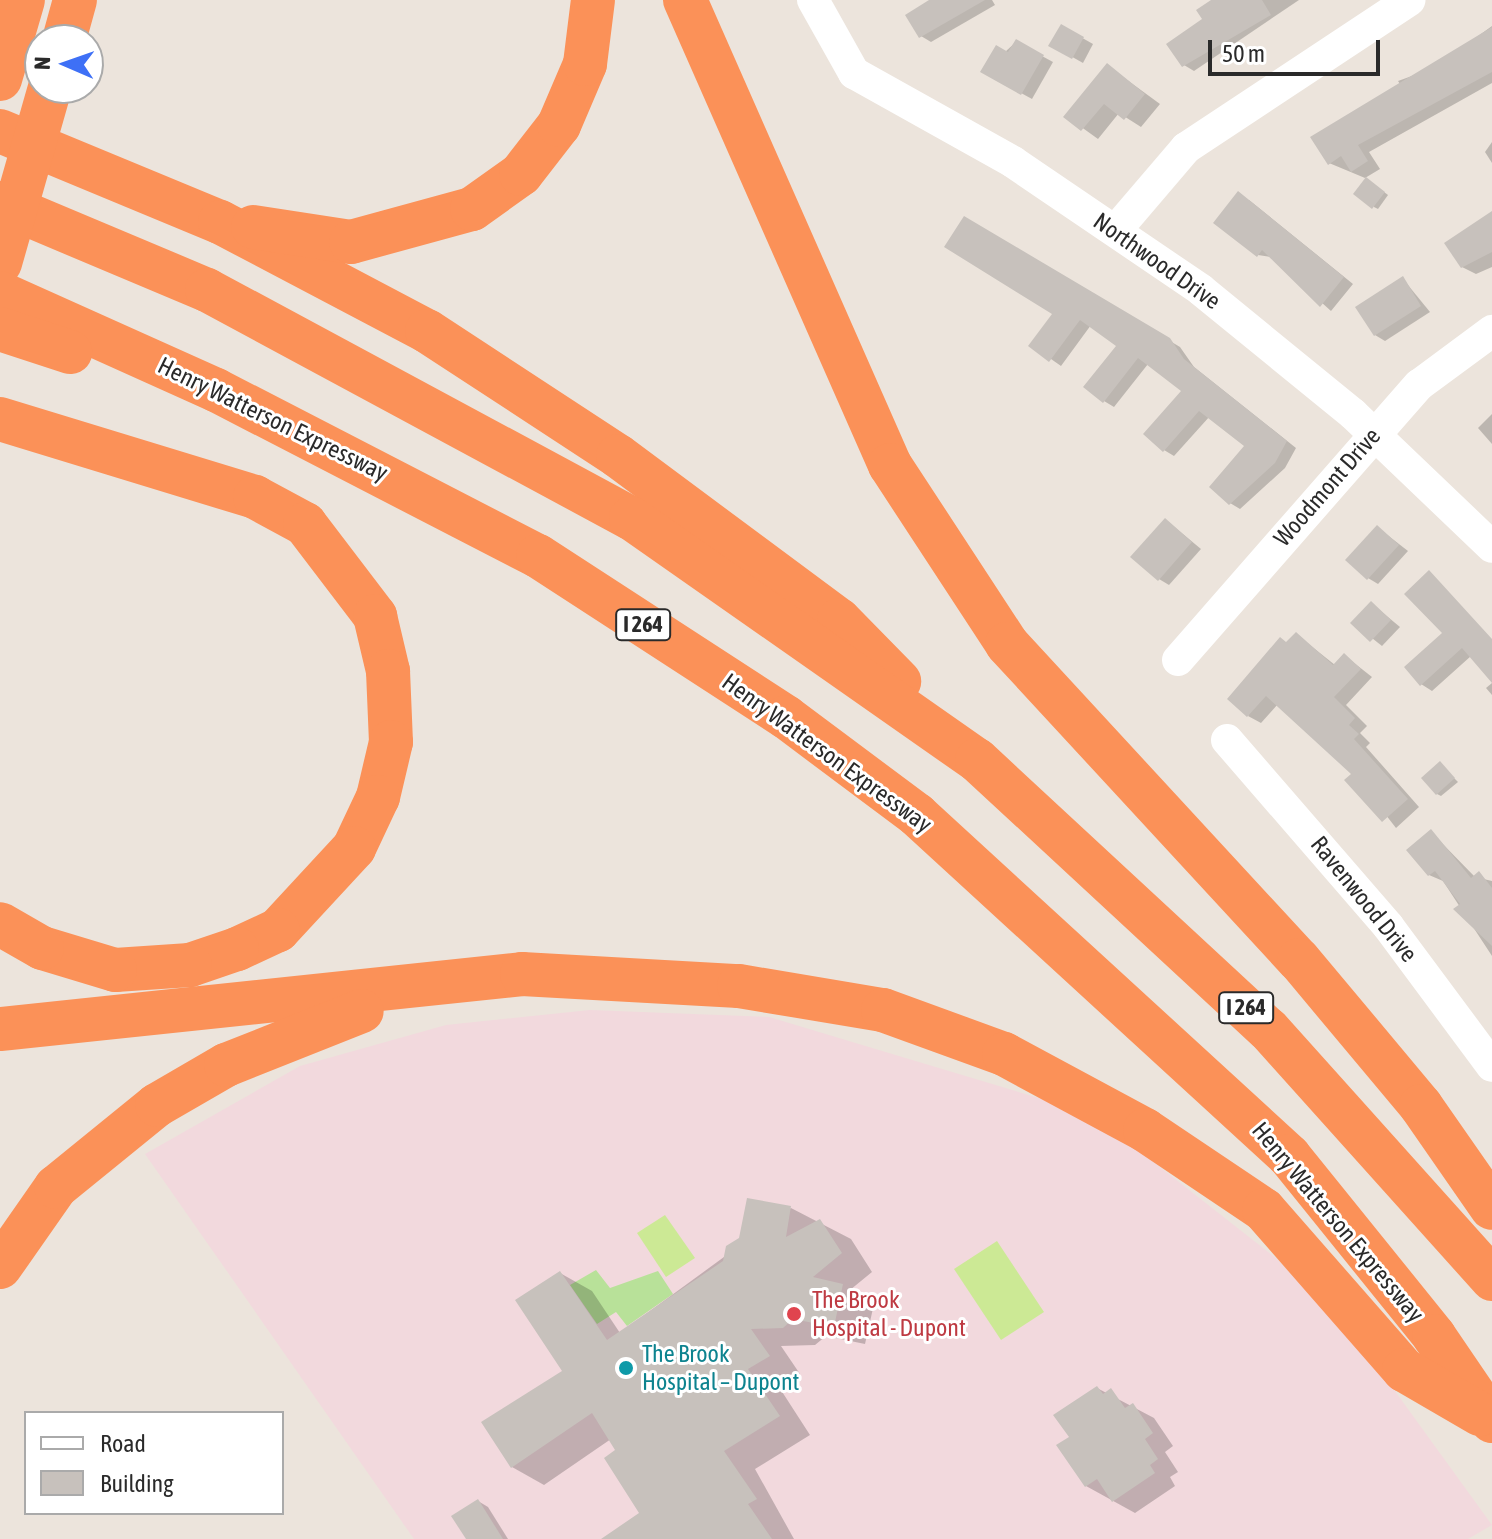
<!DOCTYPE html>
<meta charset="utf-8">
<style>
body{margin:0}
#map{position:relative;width:1492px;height:1539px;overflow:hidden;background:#ece4dc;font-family:"Asap Condensed",sans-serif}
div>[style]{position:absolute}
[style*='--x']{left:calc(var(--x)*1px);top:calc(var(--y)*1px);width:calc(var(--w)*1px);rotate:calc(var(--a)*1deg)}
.medical>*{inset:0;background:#f2d9dd}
.green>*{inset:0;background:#b8e199}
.pitch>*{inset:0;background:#cce995}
.shadow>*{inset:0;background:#0003}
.building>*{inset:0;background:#c7c1bc}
.minor>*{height:32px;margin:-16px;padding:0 16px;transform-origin:16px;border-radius:16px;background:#fff}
.highway>*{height:44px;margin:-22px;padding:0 22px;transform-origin:22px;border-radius:22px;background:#fb9158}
.dots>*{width:22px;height:22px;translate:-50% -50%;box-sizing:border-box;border:4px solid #fff;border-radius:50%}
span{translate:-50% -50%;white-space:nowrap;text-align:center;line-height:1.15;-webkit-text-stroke:6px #fff;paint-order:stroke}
.shield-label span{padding:2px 6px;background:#fff;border:2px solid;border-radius:6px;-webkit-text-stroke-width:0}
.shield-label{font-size:22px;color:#2a2a2a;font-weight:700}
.street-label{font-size:24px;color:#2a2a2a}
.health-label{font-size:24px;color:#be3a42}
.left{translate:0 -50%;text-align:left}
.culture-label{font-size:24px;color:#0d838f}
.legend{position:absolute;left:24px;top:1411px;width:260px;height:104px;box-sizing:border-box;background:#fff;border:2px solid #aaa;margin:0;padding:10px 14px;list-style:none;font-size:24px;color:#2a2a2a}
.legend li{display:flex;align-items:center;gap:16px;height:40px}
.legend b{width:40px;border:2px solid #aaa}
.north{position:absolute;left:24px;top:24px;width:80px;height:80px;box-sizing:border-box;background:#fff;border:2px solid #aaa;border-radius:50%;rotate:272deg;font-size:22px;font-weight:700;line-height:32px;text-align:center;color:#2a2a2a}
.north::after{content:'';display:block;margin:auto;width:28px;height:36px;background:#3e70f6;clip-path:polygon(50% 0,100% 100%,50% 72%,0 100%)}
.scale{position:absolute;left:1208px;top:40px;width:172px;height:36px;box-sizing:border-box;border:4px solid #2a2a2a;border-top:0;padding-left:10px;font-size:24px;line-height:28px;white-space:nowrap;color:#2a2a2a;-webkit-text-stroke:6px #fff;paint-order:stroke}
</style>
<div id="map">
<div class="medical">
<i style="clip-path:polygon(590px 1010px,769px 1017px,1042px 1099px,1119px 1135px,1277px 1259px,1379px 1369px,1492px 1525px,1468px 1539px,414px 1539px,145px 1154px,300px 1066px,446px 1025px)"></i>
</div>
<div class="green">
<i style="clip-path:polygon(596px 1270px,610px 1288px,658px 1271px,673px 1294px,627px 1326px,616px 1312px,597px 1324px,570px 1285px)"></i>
</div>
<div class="pitch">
<i style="clip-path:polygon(665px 1215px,695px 1258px,666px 1277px,637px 1233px)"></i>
<i style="clip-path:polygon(997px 1241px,1044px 1312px,1001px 1340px,954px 1269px)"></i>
</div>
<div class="shadow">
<i style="clip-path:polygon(932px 0,992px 0,995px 5px,931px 42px,921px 36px)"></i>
<i style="clip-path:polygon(1215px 0,1299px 0,1194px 71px,1184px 65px)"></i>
<i style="clip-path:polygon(1061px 26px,1093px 44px,1083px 63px,1051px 45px)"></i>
<i style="clip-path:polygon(1492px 26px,1492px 83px,1369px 152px,1380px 169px,1365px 178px,1329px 163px,1402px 87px,1398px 81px,1434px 68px)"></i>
<i style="clip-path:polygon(1016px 42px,1053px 62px,1032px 99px,983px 72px)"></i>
<i style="clip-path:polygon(1108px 66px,1160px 104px,1141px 127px,1119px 113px,1098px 139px,1066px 116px)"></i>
<i style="clip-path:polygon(1492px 142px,1492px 163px,1485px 152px)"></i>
<i style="clip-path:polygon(1371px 182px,1388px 195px,1378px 209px,1374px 207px)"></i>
<i style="clip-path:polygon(1249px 200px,1353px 284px,1331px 311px,1271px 257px,1258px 255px)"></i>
<i style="clip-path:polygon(1492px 213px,1492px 267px,1476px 274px,1462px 267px)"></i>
<i style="clip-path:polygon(965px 218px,1180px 347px,1194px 367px,1296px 448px,1285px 468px,1240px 509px,1230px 503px,1247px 446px,1210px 416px,1174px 456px,1164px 450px,1184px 391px,1148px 364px,1114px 407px,1104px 401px,1119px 345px,1091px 325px,1061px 366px,1031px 345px,1055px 313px)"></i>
<i style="clip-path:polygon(1403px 279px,1430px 312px,1385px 341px,1375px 335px)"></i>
<i style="clip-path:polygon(1492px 414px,1492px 444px,1478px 428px)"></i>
<i style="clip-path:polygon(1166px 520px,1201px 549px,1169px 585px,1159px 579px)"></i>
<i style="clip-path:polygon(1377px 527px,1408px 551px,1378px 584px,1368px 578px)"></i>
<i style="clip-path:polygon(1429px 573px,1492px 640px,1492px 680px,1471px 656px,1432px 691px,1421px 684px,1444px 633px)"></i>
<i style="clip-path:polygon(1371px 603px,1400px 627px,1382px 646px,1353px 623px)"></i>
<i style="clip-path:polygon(1296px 634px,1335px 665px,1344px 655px,1372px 677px,1346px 705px,1367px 726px,1360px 733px,1370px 743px,1366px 747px,1419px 807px,1396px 828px,1354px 774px,1278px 704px,1261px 723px,1248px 716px)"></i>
<i style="clip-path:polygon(1492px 683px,1492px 695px,1486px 688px)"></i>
<i style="clip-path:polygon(1440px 764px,1458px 782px,1441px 796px,1437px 794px)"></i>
<i style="clip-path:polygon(1431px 832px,1475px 877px,1492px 881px,1492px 956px,1443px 881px,1429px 875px)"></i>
<i style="clip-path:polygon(791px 1208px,851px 1239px,872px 1272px,850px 1290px,874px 1304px,865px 1344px,826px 1336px,815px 1345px,781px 1346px,800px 1374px,779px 1387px,810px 1435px,755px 1469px,794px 1539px,614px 1539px,642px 1514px,611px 1439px,544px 1485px,512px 1467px,565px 1371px,560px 1273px,592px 1291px,620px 1333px)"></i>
<i style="clip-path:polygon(1097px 1388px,1154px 1418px,1173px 1446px,1165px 1452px,1178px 1472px,1170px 1477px,1175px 1486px,1135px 1513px,1086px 1486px,1071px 1438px)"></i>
<i style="clip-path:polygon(478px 1501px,488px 1507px,508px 1539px,468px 1539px)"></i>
</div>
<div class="building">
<i style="clip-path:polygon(929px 0,985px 0,919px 38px,905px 15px)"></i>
<i style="clip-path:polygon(1211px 0,1262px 0,1271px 15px,1182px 67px,1166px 44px,1202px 19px,1196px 10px)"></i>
<i style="clip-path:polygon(1061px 24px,1084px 37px,1072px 59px,1048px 46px)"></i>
<i style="clip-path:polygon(1492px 27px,1492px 72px,1358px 145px,1368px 161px,1351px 172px,1341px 156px,1328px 165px,1310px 137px)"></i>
<i style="clip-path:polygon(1016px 39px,1044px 55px,1021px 95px,980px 72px,996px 45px,1008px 52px)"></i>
<i style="clip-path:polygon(1107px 63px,1145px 94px,1124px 120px,1104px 104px,1081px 131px,1063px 117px)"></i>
<i style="clip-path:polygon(1366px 177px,1385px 192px,1372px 209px,1353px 194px)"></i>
<i style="clip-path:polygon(1238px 191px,1344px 277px,1320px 307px,1262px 250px,1257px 257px,1213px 223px)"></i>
<i style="clip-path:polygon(1492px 211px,1492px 252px,1461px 268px,1444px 243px)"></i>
<i style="clip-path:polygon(964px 216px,1170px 338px,1184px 359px,1287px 441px,1275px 463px,1229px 505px,1209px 487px,1244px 446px,1199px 411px,1163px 452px,1143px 434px,1181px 391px,1138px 358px,1103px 403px,1083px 387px,1116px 346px,1080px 320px,1049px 362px,1028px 346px,1052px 314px,944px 247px)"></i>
<i style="clip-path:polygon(1403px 276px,1421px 306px,1374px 336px,1355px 307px)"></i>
<i style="clip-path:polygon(1165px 518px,1192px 542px,1158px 581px,1130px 557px)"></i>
<i style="clip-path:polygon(1377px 525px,1399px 545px,1367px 580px,1345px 560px)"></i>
<i style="clip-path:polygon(1429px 570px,1492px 639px,1492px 683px,1462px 648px,1420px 686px,1404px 667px,1442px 633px,1404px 594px)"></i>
<i style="clip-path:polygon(1371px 601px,1391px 620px,1370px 642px,1350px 623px)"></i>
<i style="clip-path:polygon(1296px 632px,1333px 665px,1344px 653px,1361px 669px,1334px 697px,1355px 718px,1349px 725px,1359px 734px,1354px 739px,1408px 799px,1382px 822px,1344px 780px,1351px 774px,1266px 696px,1247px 717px,1227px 699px,1280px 637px,1286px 642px)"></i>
<i style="clip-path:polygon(1440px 761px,1455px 778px,1436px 795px,1421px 778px)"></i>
<i style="clip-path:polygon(1431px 829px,1471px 878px,1479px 871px,1492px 888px,1492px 946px,1453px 909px,1460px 904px,1435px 871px,1428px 876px,1406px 850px)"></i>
<i style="clip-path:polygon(747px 1198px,791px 1206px,786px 1237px,820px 1219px,842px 1253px,813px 1277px,843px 1284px,834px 1327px,793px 1319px,783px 1328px,751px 1329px,770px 1356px,748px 1369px,780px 1416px,724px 1451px,757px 1499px,748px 1504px,772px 1539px,601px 1539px,639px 1513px,604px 1458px,615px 1450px,592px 1413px,511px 1468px,481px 1422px,562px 1371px,515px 1300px,560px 1271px,607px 1340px,723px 1261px,726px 1246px,739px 1238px)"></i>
<i style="clip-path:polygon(1097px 1386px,1103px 1394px,1111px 1388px,1125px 1408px,1133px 1403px,1153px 1433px,1145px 1439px,1158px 1459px,1150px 1465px,1155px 1473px,1112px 1502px,1097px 1479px,1085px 1487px,1056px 1445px,1069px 1437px,1053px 1415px)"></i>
<i style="clip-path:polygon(478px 1499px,503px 1539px,466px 1539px,451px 1516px)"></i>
</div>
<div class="minor">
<i style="--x:813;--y:0;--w:84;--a:60.7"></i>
<i style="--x:854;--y:73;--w:182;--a:29.2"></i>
<i style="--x:1013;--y:162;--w:227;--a:34.2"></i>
<i style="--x:1201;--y:290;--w:196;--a:39.2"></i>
<i style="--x:1353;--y:414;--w:192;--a:43.7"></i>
<i style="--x:1116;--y:230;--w:108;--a:-49.5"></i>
<i style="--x:1186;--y:148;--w:268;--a:-33.5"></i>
<i style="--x:1178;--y:660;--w:366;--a:-48.8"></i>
<i style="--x:1419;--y:385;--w:91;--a:-36.5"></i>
<i style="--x:1227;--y:740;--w:246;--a:49.1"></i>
<i style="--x:1388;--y:926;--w:174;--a:53.4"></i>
</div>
<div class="highway">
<i style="--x:685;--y:0;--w:508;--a:66.21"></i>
<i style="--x:890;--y:465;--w:214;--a:56.8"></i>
<i style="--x:1007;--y:644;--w:430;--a:47.3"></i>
<i style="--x:1299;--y:960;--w:190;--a:50.1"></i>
<i style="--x:1421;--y:1106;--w:124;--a:55.2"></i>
<i style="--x:64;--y:40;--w:41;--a:-74.6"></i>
<i style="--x:0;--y:79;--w:82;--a:-73.8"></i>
<i style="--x:0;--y:131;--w:238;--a:22.5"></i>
<i style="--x:220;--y:222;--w:234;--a:27.8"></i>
<i style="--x:427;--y:331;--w:228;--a:33.2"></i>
<i style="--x:618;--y:456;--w:275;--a:36.6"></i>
<i style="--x:839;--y:620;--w:86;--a:45.5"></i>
<i style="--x:0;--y:203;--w:225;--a:22.8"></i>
<i style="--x:207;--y:290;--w:481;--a:28.3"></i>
<i style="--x:631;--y:518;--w:422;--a:35"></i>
<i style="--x:977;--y:760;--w:396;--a:42.8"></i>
<i style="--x:1268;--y:1029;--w:336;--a:48.1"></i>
<i style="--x:253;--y:227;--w:99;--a:8.7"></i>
<i style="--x:351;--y:242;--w:125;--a:-15.3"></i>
<i style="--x:472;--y:209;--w:60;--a:-35.5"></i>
<i style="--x:521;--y:174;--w:62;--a:-52.2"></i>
<i style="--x:559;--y:125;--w:66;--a:-66.9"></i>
<i style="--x:585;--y:64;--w:64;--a:-82.9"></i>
<i style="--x:0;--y:263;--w:182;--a:-74.1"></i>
<i style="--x:0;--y:293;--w:237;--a:24.2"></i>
<i style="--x:216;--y:390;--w:362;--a:27.3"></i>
<i style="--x:538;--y:556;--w:296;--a:33"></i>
<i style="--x:786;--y:717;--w:164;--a:36.8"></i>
<i style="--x:917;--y:815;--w:505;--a:42.51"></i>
<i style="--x:1289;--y:1156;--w:231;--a:51.1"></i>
<i style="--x:1434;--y:1336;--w:103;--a:55.7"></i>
<i style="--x:0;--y:329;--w:74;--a:18.2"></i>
<i style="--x:0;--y:419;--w:267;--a:17"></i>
<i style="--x:255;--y:497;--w:57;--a:28.4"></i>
<i style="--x:305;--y:524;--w:116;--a:52.7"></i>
<i style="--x:375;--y:616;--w:57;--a:76.7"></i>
<i style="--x:388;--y:671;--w:71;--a:87.6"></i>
<i style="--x:391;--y:742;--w:57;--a:103.3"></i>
<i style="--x:378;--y:797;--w:56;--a:115.2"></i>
<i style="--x:354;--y:848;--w:112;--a:132.8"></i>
<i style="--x:278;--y:930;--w:45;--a:155.1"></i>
<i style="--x:237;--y:949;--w:50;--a:161.2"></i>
<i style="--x:190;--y:965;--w:75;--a:176.2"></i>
<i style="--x:115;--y:970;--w:76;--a:-163.2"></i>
<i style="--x:42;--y:948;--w:48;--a:-150.3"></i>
<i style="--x:0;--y:1029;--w:525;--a:-6.01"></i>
<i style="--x:522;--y:974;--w:217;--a:3.2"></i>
<i style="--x:739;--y:986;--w:146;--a:9.5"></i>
<i style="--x:883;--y:1010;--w:129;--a:20"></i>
<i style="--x:1004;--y:1054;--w:160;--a:28.3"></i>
<i style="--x:1145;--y:1130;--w:143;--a:33.9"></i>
<i style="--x:1264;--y:1210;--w:213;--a:48.8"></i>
<i style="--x:1404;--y:1370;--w:88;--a:30.1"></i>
<i style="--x:0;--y:1267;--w:98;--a:-55"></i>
<i style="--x:56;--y:1187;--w:130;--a:-39.1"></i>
<i style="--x:157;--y:1105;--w:80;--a:-30.1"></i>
<i style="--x:226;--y:1065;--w:146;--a:-21.7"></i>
</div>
<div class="dots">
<i style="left:794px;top:1314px;background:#e0444e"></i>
<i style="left:626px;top:1368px;background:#0f9aa8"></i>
</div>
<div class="shield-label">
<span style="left:643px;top:625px">I 264</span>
<span style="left:1246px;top:1008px">I 264</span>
</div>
<div class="street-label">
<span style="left:1157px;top:261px;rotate:35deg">Northwood Drive</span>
<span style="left:273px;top:419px;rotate:26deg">Henry Watterson Expressway</span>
<span style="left:1327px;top:487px;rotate:-49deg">Woodmont Drive</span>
<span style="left:827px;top:753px;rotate:36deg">Henry Watterson Expressway</span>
<span style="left:1364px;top:899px;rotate:51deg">Ravenwood Drive</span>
<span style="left:1338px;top:1222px;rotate:50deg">Henry Watterson Expressway</span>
</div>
<div class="health-label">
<span class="left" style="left:812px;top:1314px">The Brook<br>Hospital - Dupont</span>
</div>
<div class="culture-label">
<span class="left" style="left:642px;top:1368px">The Brook<br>Hospital – Dupont</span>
</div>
<ul class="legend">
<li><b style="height:10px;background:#fff"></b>Road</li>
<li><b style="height:22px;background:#c7c1bc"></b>Building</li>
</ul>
<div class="north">N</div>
<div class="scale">50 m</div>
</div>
